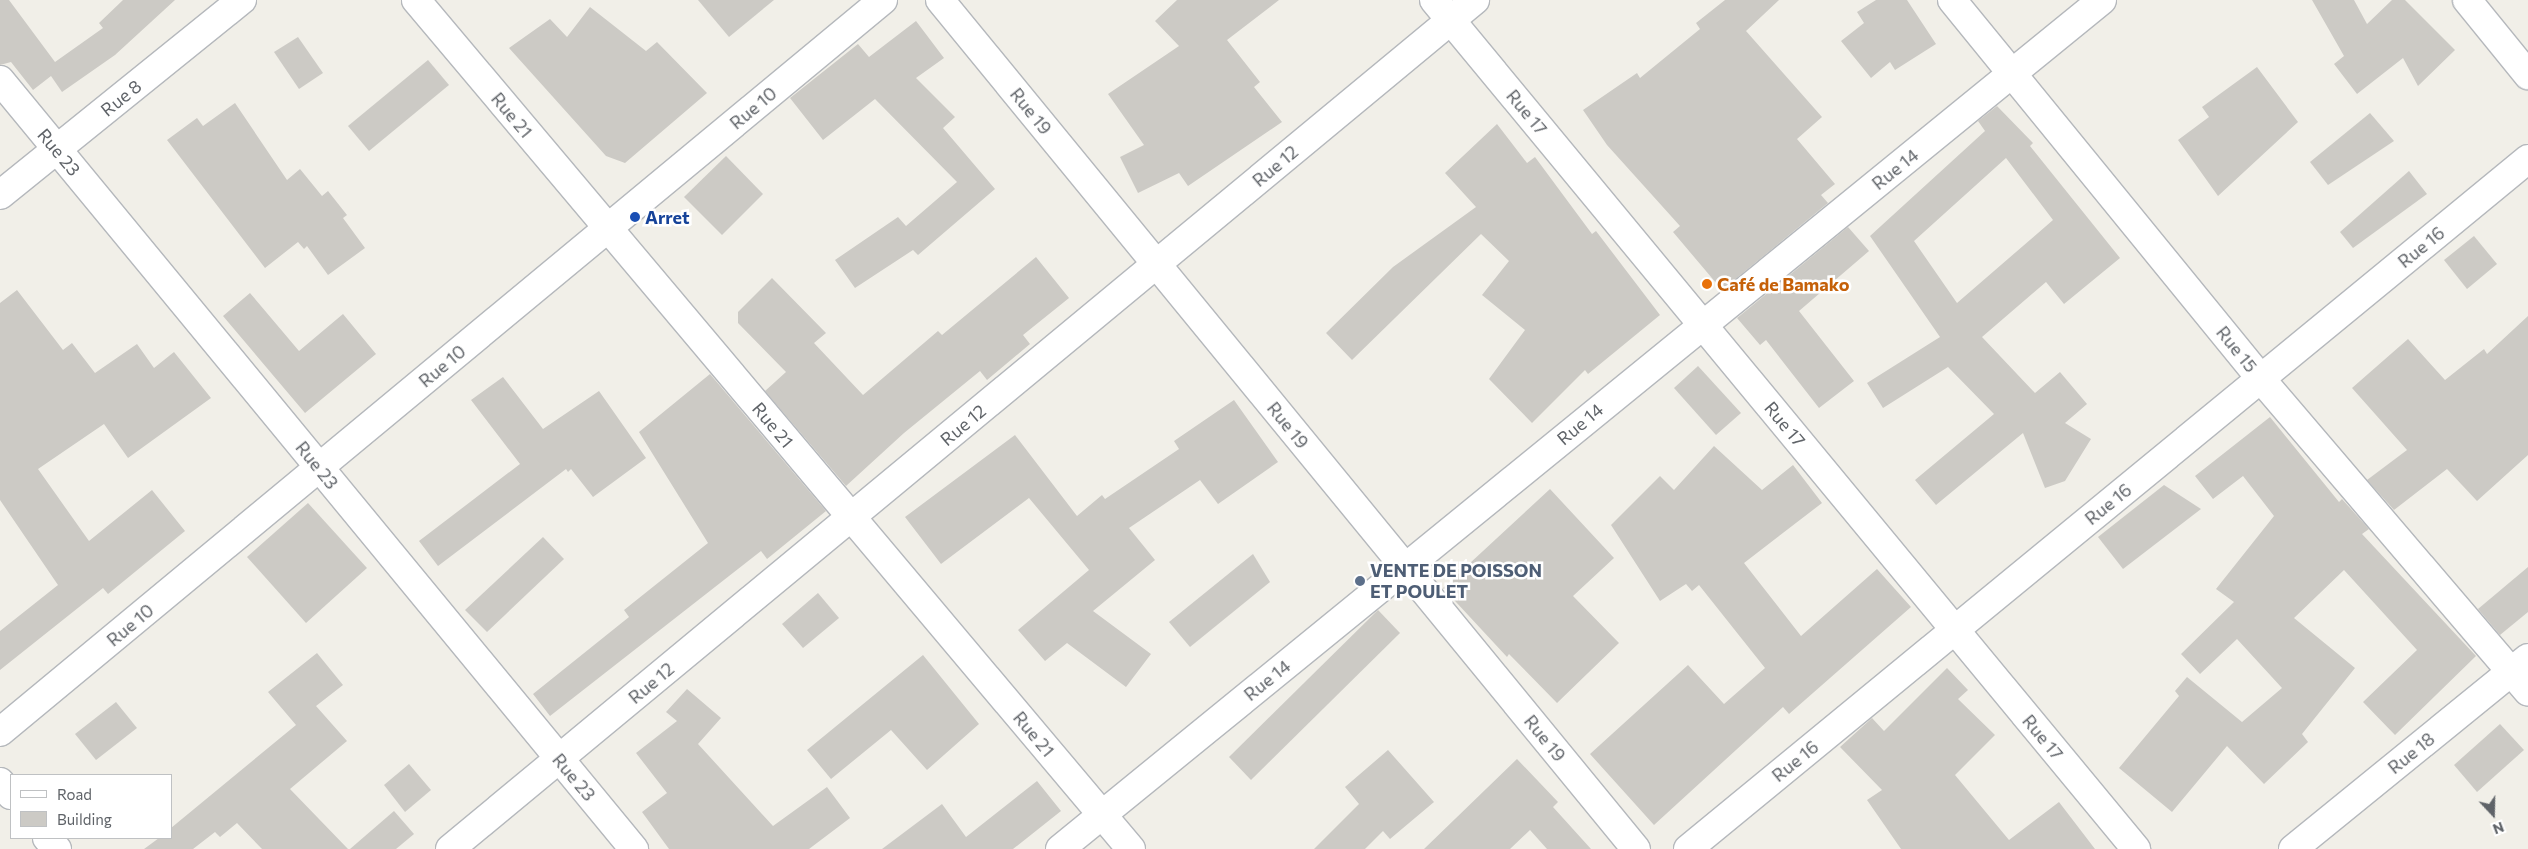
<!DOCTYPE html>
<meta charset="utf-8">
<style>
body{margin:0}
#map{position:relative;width:2528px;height:849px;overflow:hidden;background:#f1efe8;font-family:Commissioner,sans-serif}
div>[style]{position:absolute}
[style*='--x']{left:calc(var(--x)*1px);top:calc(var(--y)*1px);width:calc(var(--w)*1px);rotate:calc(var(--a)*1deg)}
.building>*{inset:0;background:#cccac5}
.roads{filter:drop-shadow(1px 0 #b5b8bc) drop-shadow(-1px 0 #b5b8bc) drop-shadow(0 1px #b5b8bc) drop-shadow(0 -1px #b5b8bc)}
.minor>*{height:28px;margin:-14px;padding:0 14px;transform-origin:14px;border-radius:14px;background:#fff}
.dots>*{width:14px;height:14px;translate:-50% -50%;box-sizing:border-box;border:2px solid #fff;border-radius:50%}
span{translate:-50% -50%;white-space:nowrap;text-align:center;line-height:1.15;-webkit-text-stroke:5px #fff;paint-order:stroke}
.street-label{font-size:18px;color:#5f6368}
.transit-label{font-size:18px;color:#164399;font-weight:700}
.left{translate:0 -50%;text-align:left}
.food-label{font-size:18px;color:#c56008;font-weight:700}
.service-label{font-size:18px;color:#4e5e75;font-weight:700}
.legend{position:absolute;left:10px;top:774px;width:162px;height:65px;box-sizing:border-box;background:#fff;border:1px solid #bfc1c3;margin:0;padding:6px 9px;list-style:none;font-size:15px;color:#5f6368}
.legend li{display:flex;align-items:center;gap:10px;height:25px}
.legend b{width:25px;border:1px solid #bfc1c3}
.north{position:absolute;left:2468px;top:789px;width:50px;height:50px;-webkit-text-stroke:4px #fff;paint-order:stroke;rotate:159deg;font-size:14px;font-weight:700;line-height:20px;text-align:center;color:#5f6368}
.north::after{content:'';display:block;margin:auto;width:18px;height:22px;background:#5f6368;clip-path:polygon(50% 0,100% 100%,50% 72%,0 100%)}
</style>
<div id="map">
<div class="building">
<i style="clip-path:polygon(0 0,9px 0,55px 62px,103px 28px,99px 23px,123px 0,175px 0,115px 55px,62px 92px,51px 76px,33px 90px,11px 62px,0 65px)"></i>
<i style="clip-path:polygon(698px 0,774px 0,729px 37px)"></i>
<i style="clip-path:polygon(1177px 0,1279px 0,1227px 40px,1260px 82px,1254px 87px,1282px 122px,1188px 186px,1179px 173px,1138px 193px,1120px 157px,1144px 145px,1108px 94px,1179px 46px,1155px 21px)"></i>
<i style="clip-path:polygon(1725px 0,1779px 0,1746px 31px,1822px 117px,1797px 139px,1835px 184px,1821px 195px,1828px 203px,1722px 290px,1673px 232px,1680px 226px,1607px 145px,1583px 110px,1637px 73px,1640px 78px,1700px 29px,1696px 23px)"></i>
<i style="clip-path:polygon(1876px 0,1907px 0,1936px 44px,1895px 70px,1890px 62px,1871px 78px,1841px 41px,1864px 23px,1857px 12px)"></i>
<i style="clip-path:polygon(2312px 0,2354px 0,2367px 24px,2392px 0,2405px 0,2455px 50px,2418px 86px,2403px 58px,2357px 94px,2334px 64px,2344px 56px)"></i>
<i style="clip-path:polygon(590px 7px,646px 51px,657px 42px,707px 93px,625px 163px,606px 156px,509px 48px,550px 19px,567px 37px)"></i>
<i style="clip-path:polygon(916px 21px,944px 58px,916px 78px,955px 117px,943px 128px,995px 189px,918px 255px,913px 250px,855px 288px,835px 260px,898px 217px,906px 226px,957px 182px,875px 99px,823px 140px,790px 98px,858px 44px,869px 57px)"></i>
<i style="clip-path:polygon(298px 37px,323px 73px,299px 89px,274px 52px)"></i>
<i style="clip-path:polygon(428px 60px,449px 85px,369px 151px,348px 126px)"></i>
<i style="clip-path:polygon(2257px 67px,2298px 122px,2218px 196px,2178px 140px,2209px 117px,2202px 107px)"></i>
<i style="clip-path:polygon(235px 103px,287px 180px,300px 169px,322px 196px,328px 191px,347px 215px,343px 218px,365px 248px,328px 275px,307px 246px,304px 249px,298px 242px,265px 268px,167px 140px,197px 118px,203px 126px)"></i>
<i style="clip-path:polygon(evenodd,1997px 106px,2033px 143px,2030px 146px,2120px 258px,2064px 304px,2046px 282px,1982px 337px,2035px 393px,2060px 372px,2087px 404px,2065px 423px,2091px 439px,2065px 481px,2045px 488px,2023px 433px,1936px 505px,1915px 480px,1994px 414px,1948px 367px,1883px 408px,1867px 383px,1940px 337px,1870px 236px,1985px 131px,1978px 121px,1997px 106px,2006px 158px,2053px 220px,1957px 303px,1914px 241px,2006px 158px)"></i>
<i style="clip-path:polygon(2370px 113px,2394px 141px,2328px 185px,2310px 162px)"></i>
<i style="clip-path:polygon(1497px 124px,1527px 163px,1535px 157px,1592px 234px,1596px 231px,1660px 315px,1588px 374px,1585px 370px,1532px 423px,1489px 379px,1525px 330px,1482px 295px,1509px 261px,1481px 234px,1352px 360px,1326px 333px,1393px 267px,1476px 207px,1445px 173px)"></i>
<i style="clip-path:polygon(726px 156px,763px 194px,722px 235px,684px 197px)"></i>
<i style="clip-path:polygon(2409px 171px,2427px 194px,2353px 248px,2340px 232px)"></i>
<i style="clip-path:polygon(1848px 227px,1869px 251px,1799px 311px,1854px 381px,1819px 408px,1766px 340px,1760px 345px,1737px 318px)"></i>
<i style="clip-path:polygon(2474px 236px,2497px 264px,2467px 289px,2444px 260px)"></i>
<i style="clip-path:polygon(1036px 257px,1069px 298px,1023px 335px,1030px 344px,987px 380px,980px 371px,904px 433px,846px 486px,765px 391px,786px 372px,738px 323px,738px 312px,772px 278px,826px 333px,814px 343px,863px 395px,938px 331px,942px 335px)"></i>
<i style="clip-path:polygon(17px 290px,63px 350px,72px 343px,95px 373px,137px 344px,154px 368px,174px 352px,211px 398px,128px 458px,104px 424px,38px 469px,89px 541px,152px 490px,185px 531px,108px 594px,103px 588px,0 670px,0 631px,58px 585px,0 500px,0 303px)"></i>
<i style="clip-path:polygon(250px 293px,299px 351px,343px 314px,376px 354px,305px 413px,223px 316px)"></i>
<i style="clip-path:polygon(2528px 316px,2528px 455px,2477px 501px,2447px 469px,2394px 510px,2367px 480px,2407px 450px,2352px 388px,2408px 339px,2445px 380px,2484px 349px,2487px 354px)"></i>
<i style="clip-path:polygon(1698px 366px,1741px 413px,1716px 435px,1674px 388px)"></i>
<i style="clip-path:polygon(710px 374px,826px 511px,767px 559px,761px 551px,550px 716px,533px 694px,629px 617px,624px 610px,708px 543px,639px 432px)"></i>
<i style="clip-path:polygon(503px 377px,543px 429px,599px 391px,646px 458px,593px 497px,571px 469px,568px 472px,566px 469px,438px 566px,419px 541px,520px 464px,471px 400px)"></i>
<i style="clip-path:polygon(1234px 400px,1278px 462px,1218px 504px,1200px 480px,1129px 528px,1155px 560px,1093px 611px,1151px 654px,1126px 687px,1067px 643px,1045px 661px,1018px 630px,1089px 570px,1029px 498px,941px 564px,905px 517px,1015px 435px,1077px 516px,1102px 495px,1105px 499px,1179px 449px,1174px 441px)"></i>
<i style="clip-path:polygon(2270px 417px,2339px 502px,2342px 499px,2369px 529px,2362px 534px,2476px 656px,2395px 735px,2363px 702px,2417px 650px,2344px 570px,2294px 618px,2355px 668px,2302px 734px,2308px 742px,2264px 784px,2227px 746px,2172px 812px,2119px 768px,2179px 696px,2175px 691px,2187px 677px,2242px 722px,2282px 688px,2237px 639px,2200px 674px,2181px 654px,2234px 602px,2216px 589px,2274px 516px,2243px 476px,2213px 499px,2195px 476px)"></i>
<i style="clip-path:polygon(1714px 446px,1762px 490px,1793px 465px,1822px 503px,1744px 563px,1801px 636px,1877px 569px,1911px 607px,1789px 714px,1783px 707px,1654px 825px,1590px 754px,1688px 665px,1724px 704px,1765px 668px,1699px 585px,1692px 591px,1686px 584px,1660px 601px,1611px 525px,1660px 476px,1674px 490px)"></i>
<i style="clip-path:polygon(2164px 485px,2201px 509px,2123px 569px,2098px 537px)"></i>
<i style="clip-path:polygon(1550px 489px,1614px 558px,1573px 596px,1619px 643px,1557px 703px,1509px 654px,1507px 657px,1443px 588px)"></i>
<i style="clip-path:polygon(308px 503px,367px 568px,306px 623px,247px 557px)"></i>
<i style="clip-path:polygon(543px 537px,564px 559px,487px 632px,465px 610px)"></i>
<i style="clip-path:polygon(1253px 554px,1270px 582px,1190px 647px,1169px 622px)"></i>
<i style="clip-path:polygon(2528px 567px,2528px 612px,2500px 635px,2478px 609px)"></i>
<i style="clip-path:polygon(818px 593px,839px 618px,803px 648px,782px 624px)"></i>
<i style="clip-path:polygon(1378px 610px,1400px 633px,1251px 780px,1229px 757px)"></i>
<i style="clip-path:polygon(317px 653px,343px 685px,316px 706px,347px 741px,290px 789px,348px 849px,262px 849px,237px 823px,220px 837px,215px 832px,193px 849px,144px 849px,159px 838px,171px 838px,171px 828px,296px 725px,268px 692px)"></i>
<i style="clip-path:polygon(923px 655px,979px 724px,927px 770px,891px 730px,831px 779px,807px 750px)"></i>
<i style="clip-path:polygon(1947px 668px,1968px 690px,1958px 699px,1995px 735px,1955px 775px,2009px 840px,2059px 802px,2095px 849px,1901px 849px,1867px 800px,1882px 790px,1840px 747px,1872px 718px,1884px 731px)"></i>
<i style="clip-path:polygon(687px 689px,721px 718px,698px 744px,773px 826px,827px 787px,850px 818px,809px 849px,669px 849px,642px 812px,667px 793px,636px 753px,677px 721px,666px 712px)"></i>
<i style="clip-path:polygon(116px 702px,137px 728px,96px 760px,75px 734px)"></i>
<i style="clip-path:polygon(2500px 724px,2524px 750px,2477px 792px,2454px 765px)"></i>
<i style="clip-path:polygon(1388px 750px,1434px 802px,1390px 839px,1383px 831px,1365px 849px,1314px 849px,1359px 804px,1345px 787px)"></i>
<i style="clip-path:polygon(1517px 759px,1558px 802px,1553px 807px,1591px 849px,1547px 849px,1530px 830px,1510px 849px,1424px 849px)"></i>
<i style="clip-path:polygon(409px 764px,431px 790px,405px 812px,384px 785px)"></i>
<i style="clip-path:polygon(1037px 781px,1061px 811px,1013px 849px,882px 849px,942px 804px,966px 837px)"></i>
<i style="clip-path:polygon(394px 811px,414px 834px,396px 849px,350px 849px)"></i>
</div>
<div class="roads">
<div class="minor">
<i style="--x:416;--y:0;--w:1110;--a:49.9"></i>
<i style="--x:940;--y:0;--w:1098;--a:50.66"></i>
<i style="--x:1434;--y:0;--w:1102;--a:50.41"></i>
<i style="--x:1952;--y:0;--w:489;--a:50.8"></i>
<i style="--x:2261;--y:379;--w:411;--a:49.5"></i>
<i style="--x:2467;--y:0;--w:97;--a:50.9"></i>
<i style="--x:0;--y:80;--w:997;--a:50.5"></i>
<i style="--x:0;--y:195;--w:311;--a:-38.9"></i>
<i style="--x:0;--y:732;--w:1147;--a:-39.66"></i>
<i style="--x:0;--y:782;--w:17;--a:50"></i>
<i style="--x:47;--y:838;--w:15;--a:48"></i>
<i style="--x:450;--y:849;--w:1331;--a:-39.63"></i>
<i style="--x:1060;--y:849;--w:1344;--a:-39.17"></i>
<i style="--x:1688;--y:849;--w:1087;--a:-39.4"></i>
<i style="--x:2293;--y:849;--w:303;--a:-39.1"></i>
</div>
</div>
<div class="dots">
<i style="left:635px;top:217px;background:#1a4fb4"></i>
<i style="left:1707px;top:284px;background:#e8710a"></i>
<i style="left:1360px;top:581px;background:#5c6f8a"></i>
</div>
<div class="street-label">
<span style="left:121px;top:98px;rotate:-39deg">Rue 8</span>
<span style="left:753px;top:108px;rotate:-40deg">Rue 10</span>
<span style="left:1031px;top:111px;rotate:51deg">Rue 19</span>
<span style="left:1527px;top:112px;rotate:50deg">Rue 17</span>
<span style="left:512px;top:115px;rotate:50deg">Rue 21</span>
<span style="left:59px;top:152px;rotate:50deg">Rue 23</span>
<span style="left:1275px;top:166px;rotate:-40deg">Rue 12</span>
<span style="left:1895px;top:169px;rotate:-39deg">Rue 14</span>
<span style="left:2421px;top:247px;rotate:-39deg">Rue 16</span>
<span style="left:2237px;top:349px;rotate:51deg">Rue 15</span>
<span style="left:442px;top:366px;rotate:-40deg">Rue 10</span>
<span style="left:1580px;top:424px;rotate:-40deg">Rue 14</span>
<span style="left:1785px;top:424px;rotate:50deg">Rue 17</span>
<span style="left:773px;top:425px;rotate:50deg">Rue 21</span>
<span style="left:963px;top:425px;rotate:-40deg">Rue 12</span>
<span style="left:1288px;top:425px;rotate:51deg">Rue 19</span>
<span style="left:317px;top:465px;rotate:51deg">Rue 23</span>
<span style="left:2108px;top:504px;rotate:-39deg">Rue 16</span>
<span style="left:130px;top:625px;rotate:-40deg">Rue 10</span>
<span style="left:1267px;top:680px;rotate:-39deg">Rue 14</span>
<span style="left:651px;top:683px;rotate:-40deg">Rue 12</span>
<span style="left:1034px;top:734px;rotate:50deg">Rue 21</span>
<span style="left:2043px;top:737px;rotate:50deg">Rue 17</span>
<span style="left:1545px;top:738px;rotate:51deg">Rue 19</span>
<span style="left:2411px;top:753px;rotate:-39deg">Rue 18</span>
<span style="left:1795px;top:761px;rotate:-39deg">Rue 16</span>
<span style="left:574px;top:777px;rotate:50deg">Rue 23</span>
</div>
<div class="transit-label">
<span class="left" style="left:645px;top:217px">Arret</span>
</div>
<div class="food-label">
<span class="left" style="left:1717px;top:284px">Café de Bamako</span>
</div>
<div class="service-label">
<span class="left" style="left:1370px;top:581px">VENTE DE POISSON<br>ET POULET</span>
</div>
<ul class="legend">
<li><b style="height:6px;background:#fff"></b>Road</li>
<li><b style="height:14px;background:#cccac5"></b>Building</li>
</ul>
<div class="north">N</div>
</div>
